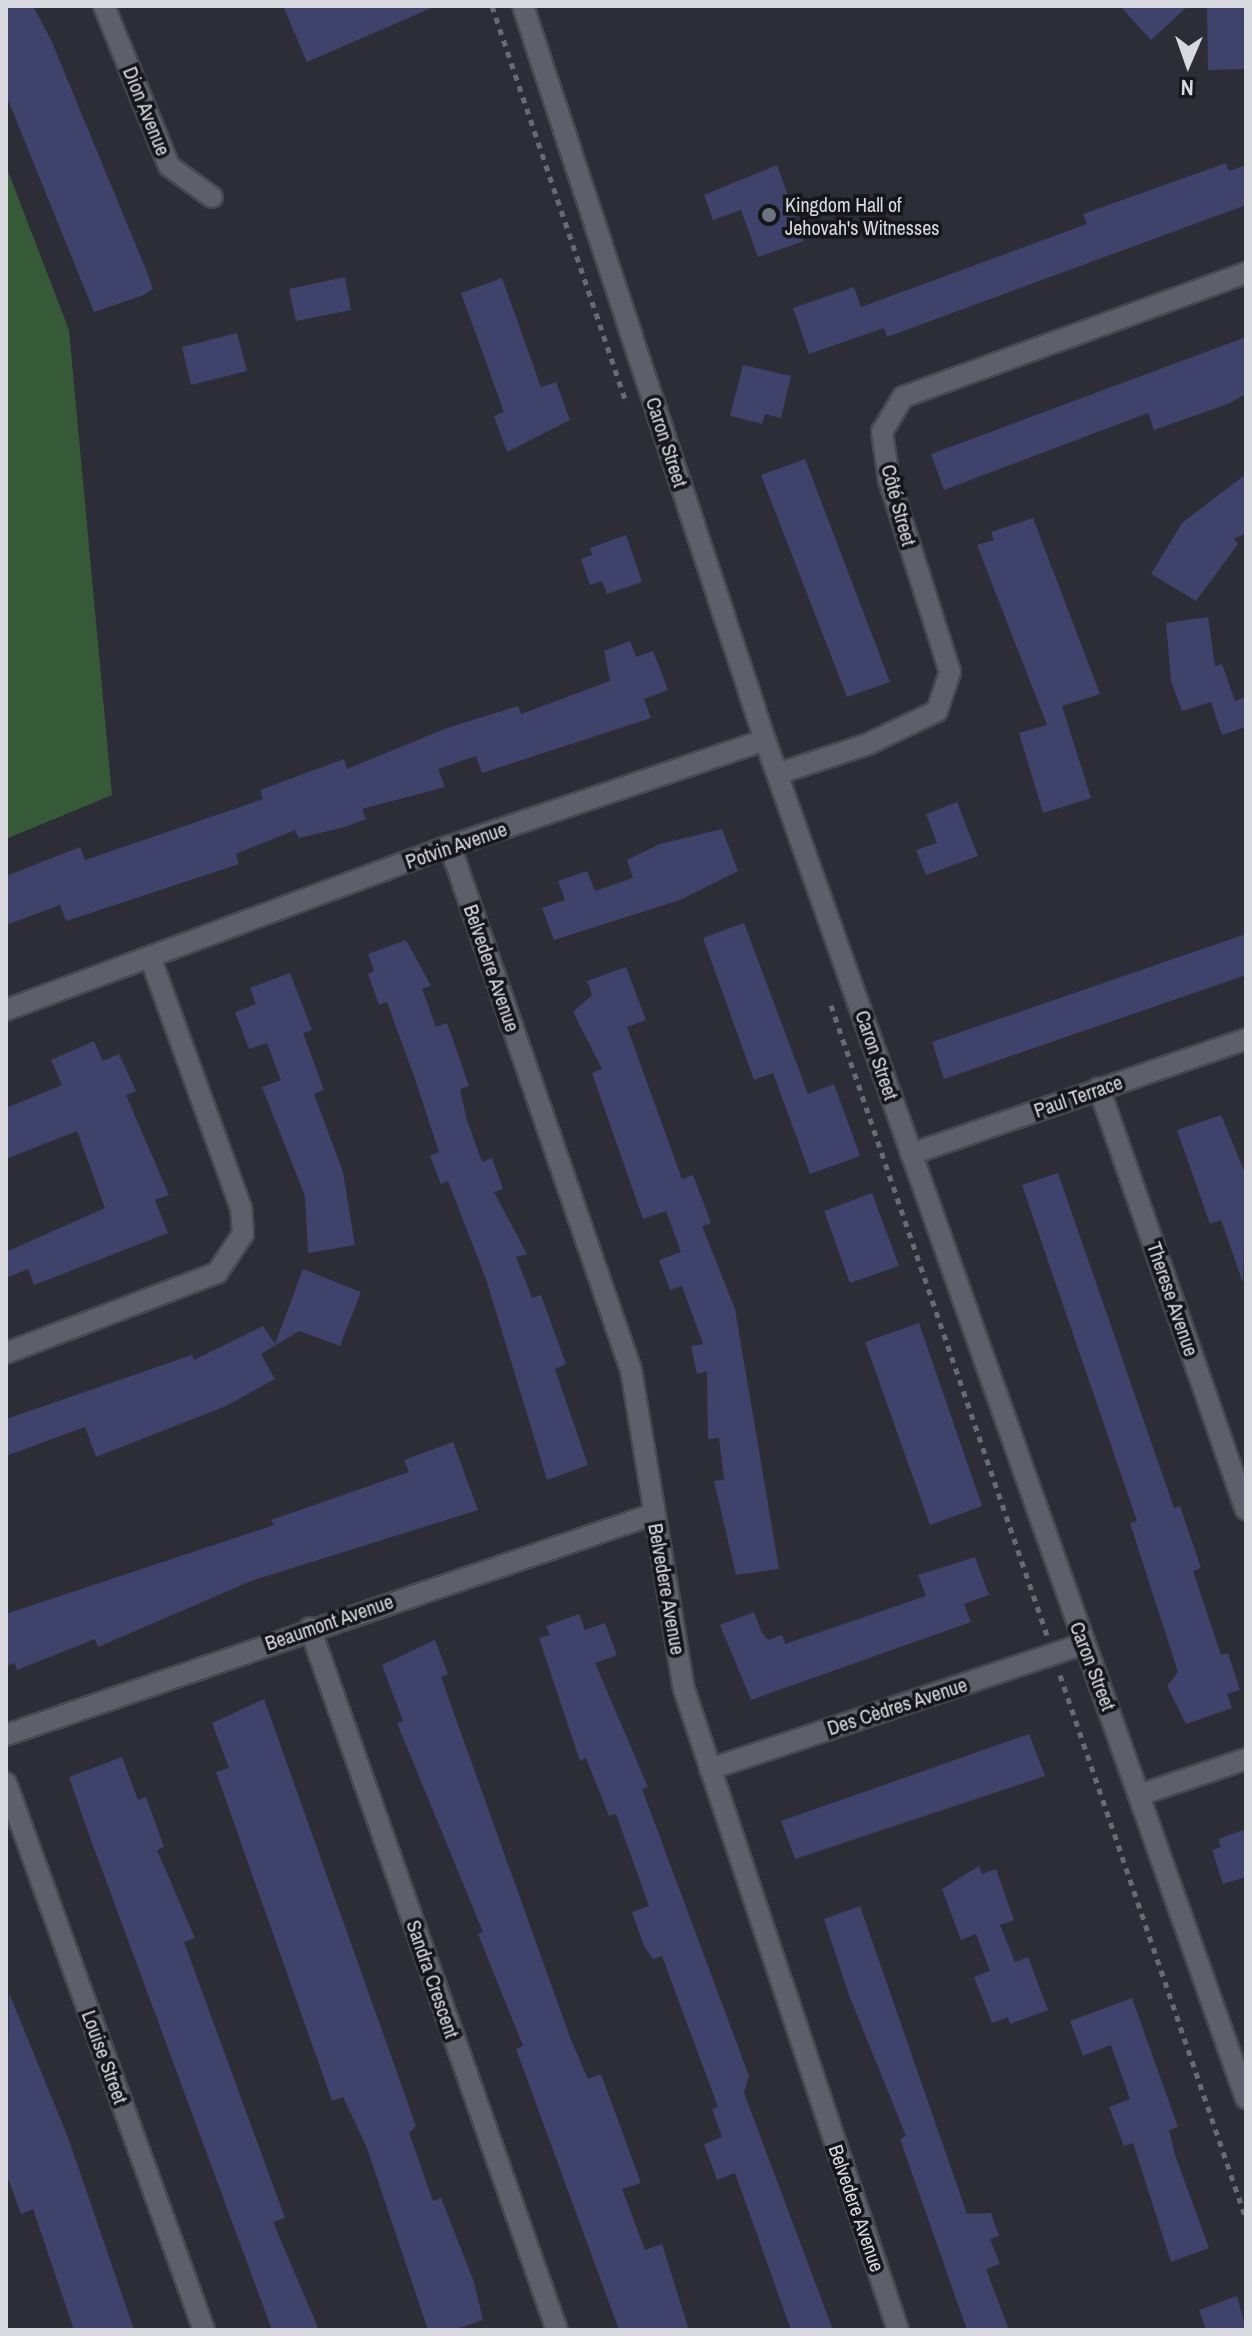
<!DOCTYPE html>
<meta charset="utf-8">
<style>
body{margin:0}
#map{position:relative;width:1252px;height:2336px;overflow:hidden;background:#2c2d37;font-family:"Archivo Narrow",sans-serif}
div>[style]{position:absolute}
[style*='--x']{left:calc(var(--x)*1px);top:calc(var(--y)*1px);width:calc(var(--w)*1px);rotate:calc(var(--a)*1deg)}
.green>*{inset:0;background:#365938}
.building>*{inset:0;background:#3f426b}
.path>*{height:5px;margin-top:-2.5px;transform-origin:0;background:repeating-linear-gradient(90deg,#696a72 0 6px,transparent 0 12px)}
.roads{filter:drop-shadow(2px 0 #474850) drop-shadow(-2px 0 #474850) drop-shadow(0 2px #474850) drop-shadow(0 -2px #474850)}
.minor>*{height:20px;margin:-10px;padding:0 10px;transform-origin:10px;border-radius:10px;background:#5d5f6a}
.dots>*{width:22px;height:22px;translate:-50% -50%;box-sizing:border-box;border:4px solid #15151a;border-radius:50%}
span{translate:-50% -50%;white-space:nowrap;text-align:center;line-height:1.15;-webkit-text-stroke:7px #15151a;paint-order:stroke}
.street-label{font-size:20px;color:#d9dae0}
.poi-label{font-size:20px;color:#d9dae0}
.left{translate:0 -50%;text-align:left}
.frame{position:absolute;inset:0;border:8px solid #d9dae0;pointer-events:none}
.north{position:absolute;left:1148px;top:24px;width:80px;height:80px;-webkit-text-stroke:6px #15151a;paint-order:stroke;rotate:182deg;font-size:22px;font-weight:700;line-height:32px;text-align:center;color:#d9dae0}
.north::after{content:'';display:block;margin:auto;width:28px;height:36px;background:#d9dae0;clip-path:polygon(50% 0,100% 100%,50% 72%,0 100%)}
</style>
<div id="map">
<div class="green">
<i style="clip-path:polygon(6px 166px,69px 330px,112px 795px,6px 839px)"></i>
</div>
<div class="building">
<i style="clip-path:polygon(6px 6px,33px 6px,51px 40px,147px 272px,153px 289px,144px 295px,94px 312px,6px 95px)"></i>
<i style="clip-path:polygon(283px 6px,436px 6px,307px 62px)"></i>
<i style="clip-path:polygon(1120px 6px,1188px 6px,1151px 40px)"></i>
<i style="clip-path:polygon(1207px 6px,1246px 6px,1246px 69px,1208px 70px)"></i>
<i style="clip-path:polygon(1226px 163px,1229px 171px,1246px 165px,1246px 205px,887px 337px,884px 328px,809px 354px,793px 308px,854px 287px,861px 307px,1087px 224px,1083px 214px)"></i>
<i style="clip-path:polygon(777px 165px,804px 241px,758px 257px,741px 210px,713px 220px,704px 195px)"></i>
<i style="clip-path:polygon(345px 277px,351px 310px,296px 321px,289px 289px)"></i>
<i style="clip-path:polygon(502px 278px,541px 387px,556px 382px,570px 420px,507px 452px,494px 416px,504px 412px,461px 293px)"></i>
<i style="clip-path:polygon(237px 333px,247px 371px,191px 385px,182px 347px)"></i>
<i style="clip-path:polygon(1246px 337px,1246px 394px,1228px 404px,1154px 430px,1148px 413px,944px 490px,931px 454px)"></i>
<i style="clip-path:polygon(743px 365px,791px 376px,781px 418px,765px 414px,762px 424px,730px 416px)"></i>
<i style="clip-path:polygon(805px 459px,890px 682px,847px 697px,761px 475px)"></i>
<i style="clip-path:polygon(1246px 474px,1246px 533px,1234px 539px,1238px 544px,1196px 601px,1151px 574px,1182px 523px)"></i>
<i style="clip-path:polygon(1033px 518px,1100px 694px,1062px 706px,1091px 798px,1043px 813px,1019px 733px,1047px 725px,977px 545px,994px 540px,991px 532px)"></i>
<i style="clip-path:polygon(626px 535px,642px 582px,607px 594px,602px 581px,590px 585px,581px 559px,592px 555px,590px 548px)"></i>
<i style="clip-path:polygon(1208px 617px,1215px 666px,1222px 664px,1235px 701px,1246px 697px,1246px 727px,1222px 735px,1211px 702px,1182px 711px,1171px 681px,1166px 623px)"></i>
<i style="clip-path:polygon(630px 641px,636px 657px,653px 651px,668px 690px,644px 699px,651px 718px,482px 773px,476px 756px,438px 769px,445px 787px,362px 809px,366px 819px,345px 827px,299px 838px,295px 830px,236px 854px,239px 864px,66px 921px,60px 905px,6px 925px,6px 876px,80px 847px,85px 860px,263px 799px,260px 790px,344px 759px,347px 769px,447px 728px,518px 706px,521px 714px,610px 681px,604px 651px)"></i>
<i style="clip-path:polygon(957px 802px,978px 856px,926px 875px,916px 850px,937px 843px,926px 814px)"></i>
<i style="clip-path:polygon(722px 829px,738px 871px,680px 900px,554px 940px,542px 908px,565px 900px,558px 881px,587px 871px,595px 891px,633px 878px,627px 860px,660px 844px)"></i>
<i style="clip-path:polygon(744px 923px,808px 1094px,834px 1084px,860px 1156px,810px 1174px,773px 1073px,754px 1080px,703px 938px)"></i>
<i style="clip-path:polygon(1246px 934px,1246px 975px,944px 1079px,932px 1042px)"></i>
<i style="clip-path:polygon(406px 940px,431px 986px,422px 989px,436px 1027px,447px 1023px,469px 1086px,460px 1089px,467px 1120px,482px 1162px,492px 1158px,503px 1189px,494px 1192px,527px 1254px,516px 1257px,532px 1298px,541px 1295px,566px 1364px,555px 1369px,588px 1465px,547px 1480px,487px 1282px,448px 1181px,441px 1184px,430px 1156px,439px 1152px,415px 1079px,387px 1002px,379px 1005px,368px 974px,374px 971px,368px 954px)"></i>
<i style="clip-path:polygon(626px 967px,646px 1020px,627px 1027px,682px 1179px,693px 1175px,711px 1223px,702px 1226px,735px 1309px,779px 1569px,736px 1575px,714px 1481px,724px 1480px,719px 1438px,708px 1439px,707px 1371px,697px 1374px,691px 1346px,703px 1344px,682px 1286px,670px 1290px,659px 1260px,681px 1252px,666px 1211px,643px 1219px,592px 1073px,602px 1069px,573px 1012px,592px 995px,587px 981px)"></i>
<i style="clip-path:polygon(290px 973px,312px 1030px,303px 1033px,324px 1090px,314px 1094px,343px 1172px,355px 1245px,308px 1253px,305px 1196px,262px 1087px,281px 1080px,267px 1043px,249px 1049px,235px 1012px,256px 1004px,250px 988px)"></i>
<i style="clip-path:polygon(94px 1041px,103px 1061px,119px 1054px,136px 1091px,126px 1095px,169px 1195px,155px 1200px,168px 1233px,34px 1285px,28px 1269px,6px 1278px,6px 1252px,105px 1208px,77px 1131px,6px 1159px,6px 1108px,62px 1085px,51px 1060px)"></i>
<i style="clip-path:polygon(1221px 1115px,1246px 1175px,1243px 1283px,1221px 1220px,1210px 1224px,1177px 1130px)"></i>
<i style="clip-path:polygon(1058px 1173px,1174px 1508px,1180px 1506px,1201px 1568px,1193px 1571px,1221px 1655px,1228px 1653px,1240px 1690px,1227px 1694px,1232px 1708px,1186px 1724px,1167px 1686px,1178px 1672px,1130px 1523px,1137px 1521px,1022px 1185px)"></i>
<i style="clip-path:polygon(872px 1193px,899px 1266px,850px 1283px,824px 1211px)"></i>
<i style="clip-path:polygon(303px 1269px,361px 1292px,340px 1346px,299px 1331px,261px 1354px,275px 1379px,226px 1406px,96px 1457px,85px 1427px,6px 1456px,6px 1419px,192px 1355px,194px 1360px,263px 1326px,275px 1344px)"></i>
<i style="clip-path:polygon(919px 1323px,982px 1506px,930px 1525px,865px 1342px)"></i>
<i style="clip-path:polygon(453px 1442px,478px 1510px,251px 1581px,98px 1647px,95px 1639px,17px 1670px,15px 1663px,6px 1666px,6px 1614px,274px 1525px,271px 1520px,409px 1472px,404px 1460px)"></i>
<i style="clip-path:polygon(975px 1557px,989px 1595px,964px 1604px,971px 1622px,751px 1700px,720px 1625px,754px 1612px,762px 1633px,768px 1640px,782px 1635px,785px 1644px,926px 1596px,918px 1575px)"></i>
<i style="clip-path:polygon(579px 1614px,585px 1630px,605px 1623px,617px 1655px,595px 1663px,648px 1787px,642px 1789px,749px 2076px,744px 2093px,833px 2330px,791px 2330px,735px 2173px,717px 2180px,704px 2144px,722px 2137px,712px 2109px,718px 2107px,662px 1956px,653px 1959px,644px 1946px,632px 1912px,649px 1906px,616px 1814px,609px 1816px,586px 1758px,580px 1761px,539px 1638px,550px 1635px,546px 1626px)"></i>
<i style="clip-path:polygon(435px 1640px,448px 1674px,441px 1677px,571px 2040px,588px 2079px,601px 2074px,641px 2183px,622px 2189px,645px 2250px,662px 2244px,689px 2330px,619px 2330px,516px 2049px,523px 2046px,478px 1934px,483px 1932px,397px 1723px,403px 1721px,382px 1665px)"></i>
<i style="clip-path:polygon(264px 1699px,416px 2126px,409px 2133px,433px 2201px,441px 2198px,474px 2282px,483px 2320px,454px 2330px,428px 2330px,367px 2148px,343px 2097px,332px 2101px,216px 1772px,229px 1768px,212px 1723px)"></i>
<i style="clip-path:polygon(1029px 1734px,1045px 1776px,795px 1859px,781px 1821px)"></i>
<i style="clip-path:polygon(122px 1757px,138px 1800px,146px 1797px,164px 1847px,157px 1850px,195px 1938px,184px 1942px,285px 2218px,273px 2222px,319px 2330px,272px 2330px,84px 1821px,69px 1777px)"></i>
<i style="clip-path:polygon(1246px 1829px,1246px 1877px,1223px 1884px,1212px 1850px,1221px 1847px,1218px 1839px)"></i>
<i style="clip-path:polygon(979px 1866px,982px 1874px,996px 1869px,1014px 1920px,1000px 1925px,1015px 1962px,1028px 1957px,1048px 2010px,1010px 2024px,1008px 2017px,992px 2023px,974px 1977px,990px 1971px,976px 1934px,961px 1940px,942px 1889px)"></i>
<i style="clip-path:polygon(860px 1906px,967px 2214px,991px 2213px,999px 2236px,990px 2239px,1000px 2264px,986px 2269px,1009px 2330px,967px 2330px,900px 2139px,906px 2136px,849px 1995px,824px 1919px)"></i>
<i style="clip-path:polygon(9px 1993px,69px 2140px,134px 2330px,74px 2330px,33px 2209px,21px 2214px,6px 2173px)"></i>
<i style="clip-path:polygon(1132px 1998px,1178px 2127px,1169px 2130px,1175px 2155px,1209px 2248px,1171px 2262px,1133px 2143px,1124px 2146px,1109px 2107px,1130px 2099px,1111px 2045px,1083px 2056px,1070px 2021px)"></i>
<i style="clip-path:polygon(1237px 2296px,1246px 2330px,1206px 2330px,1199px 2310px)"></i>
</div>
<div class="path">
<i style="--x:492;--y:6;--w:420;--a:71.3"></i>
<i style="--x:831;--y:1005;--w:666;--a:71.08"></i>
<i style="--x:1060;--y:1675;--w:575;--a:71.12"></i>
</div>
<div class="roads">
<div class="minor">
<i style="--x:104;--y:6;--w:173;--a:67.9"></i>
<i style="--x:169;--y:166;--w:53;--a:35.8"></i>
<i style="--x:523;--y:6;--w:773;--a:71.75"></i>
<i style="--x:765;--y:740;--w:1441;--a:70.5"></i>
<i style="--x:780;--y:773;--w:93;--a:-18.2"></i>
<i style="--x:868;--y:744;--w:76;--a:-25.6"></i>
<i style="--x:937;--y:711;--w:41;--a:-71.6"></i>
<i style="--x:950;--y:672;--w:201;--a:-107.6"></i>
<i style="--x:889;--y:480;--w:49;--a:-98.3"></i>
<i style="--x:882;--y:432;--w:41;--a:-59"></i>
<i style="--x:903;--y:397;--w:365;--a:-19.9"></i>
<i style="--x:450;--y:846;--w:554;--a:70.94"></i>
<i style="--x:631;--y:1370;--w:323;--a:80.6"></i>
<i style="--x:684;--y:1689;--w:676;--a:71.54"></i>
<i style="--x:6;--y:1010;--w:473;--a:-20.3"></i>
<i style="--x:450;--y:846;--w:332;--a:-18.6"></i>
<i style="--x:1099;--y:1088;--w:446;--a:70.8"></i>
<i style="--x:911;--y:1154;--w:354;--a:-18.9"></i>
<i style="--x:6;--y:1353;--w:226;--a:-20.8"></i>
<i style="--x:217;--y:1273;--w:47;--a:-56.3"></i>
<i style="--x:243;--y:1234;--w:26;--a:-94"></i>
<i style="--x:241;--y:1208;--w:265;--a:-109.9"></i>
<i style="--x:310;--y:1628;--w:744;--a:70.62"></i>
<i style="--x:6;--y:1735;--w:685;--a:-18.83"></i>
<i style="--x:710;--y:1769;--w:394;--a:-18.5"></i>
<i style="--x:6;--y:1783;--w:582;--a:70.1"></i>
<i style="--x:1142;--y:1794;--w:110;--a:-18.6"></i>
</div>
</div>
<div class="dots">
<i style="left:769px;top:215px;background:#6b7280"></i>
</div>
<div class="street-label">
<span style="left:147px;top:111px;rotate:68deg">Dion Avenue</span>
<span style="left:667px;top:442px;rotate:72deg">Caron Street</span>
<span style="left:899px;top:505px;rotate:75deg">Côté Street</span>
<span style="left:456px;top:845px;rotate:-19deg">Potvin Avenue</span>
<span style="left:492px;top:968px;rotate:71deg">Belvedere Avenue</span>
<span style="left:877px;top:1055px;rotate:71deg">Caron Street</span>
<span style="left:1078px;top:1096px;rotate:-19deg">Paul Terrace</span>
<span style="left:1173px;top:1299px;rotate:71deg">Therese Avenue</span>
<span style="left:667px;top:1589px;rotate:80deg">Belvedere Avenue</span>
<span style="left:329px;top:1622px;rotate:-19deg">Beaumont Avenue</span>
<span style="left:1093px;top:1666px;rotate:69deg">Caron Street</span>
<span style="left:897px;top:1706px;rotate:-18deg">Des Cèdres Avenue</span>
<span style="left:433px;top:1979px;rotate:71deg">Sandra Crescent</span>
<span style="left:105px;top:2057px;rotate:70deg">Louise Street</span>
<span style="left:857px;top:2208px;rotate:71deg">Belvedere Avenue</span>
</div>
<div class="poi-label">
<span class="left" style="left:785px;top:216px">Kingdom Hall of<br>Jehovah's Witnesses</span>
</div>
<div class="frame"></div>
<div class="north">N</div>
</div>
